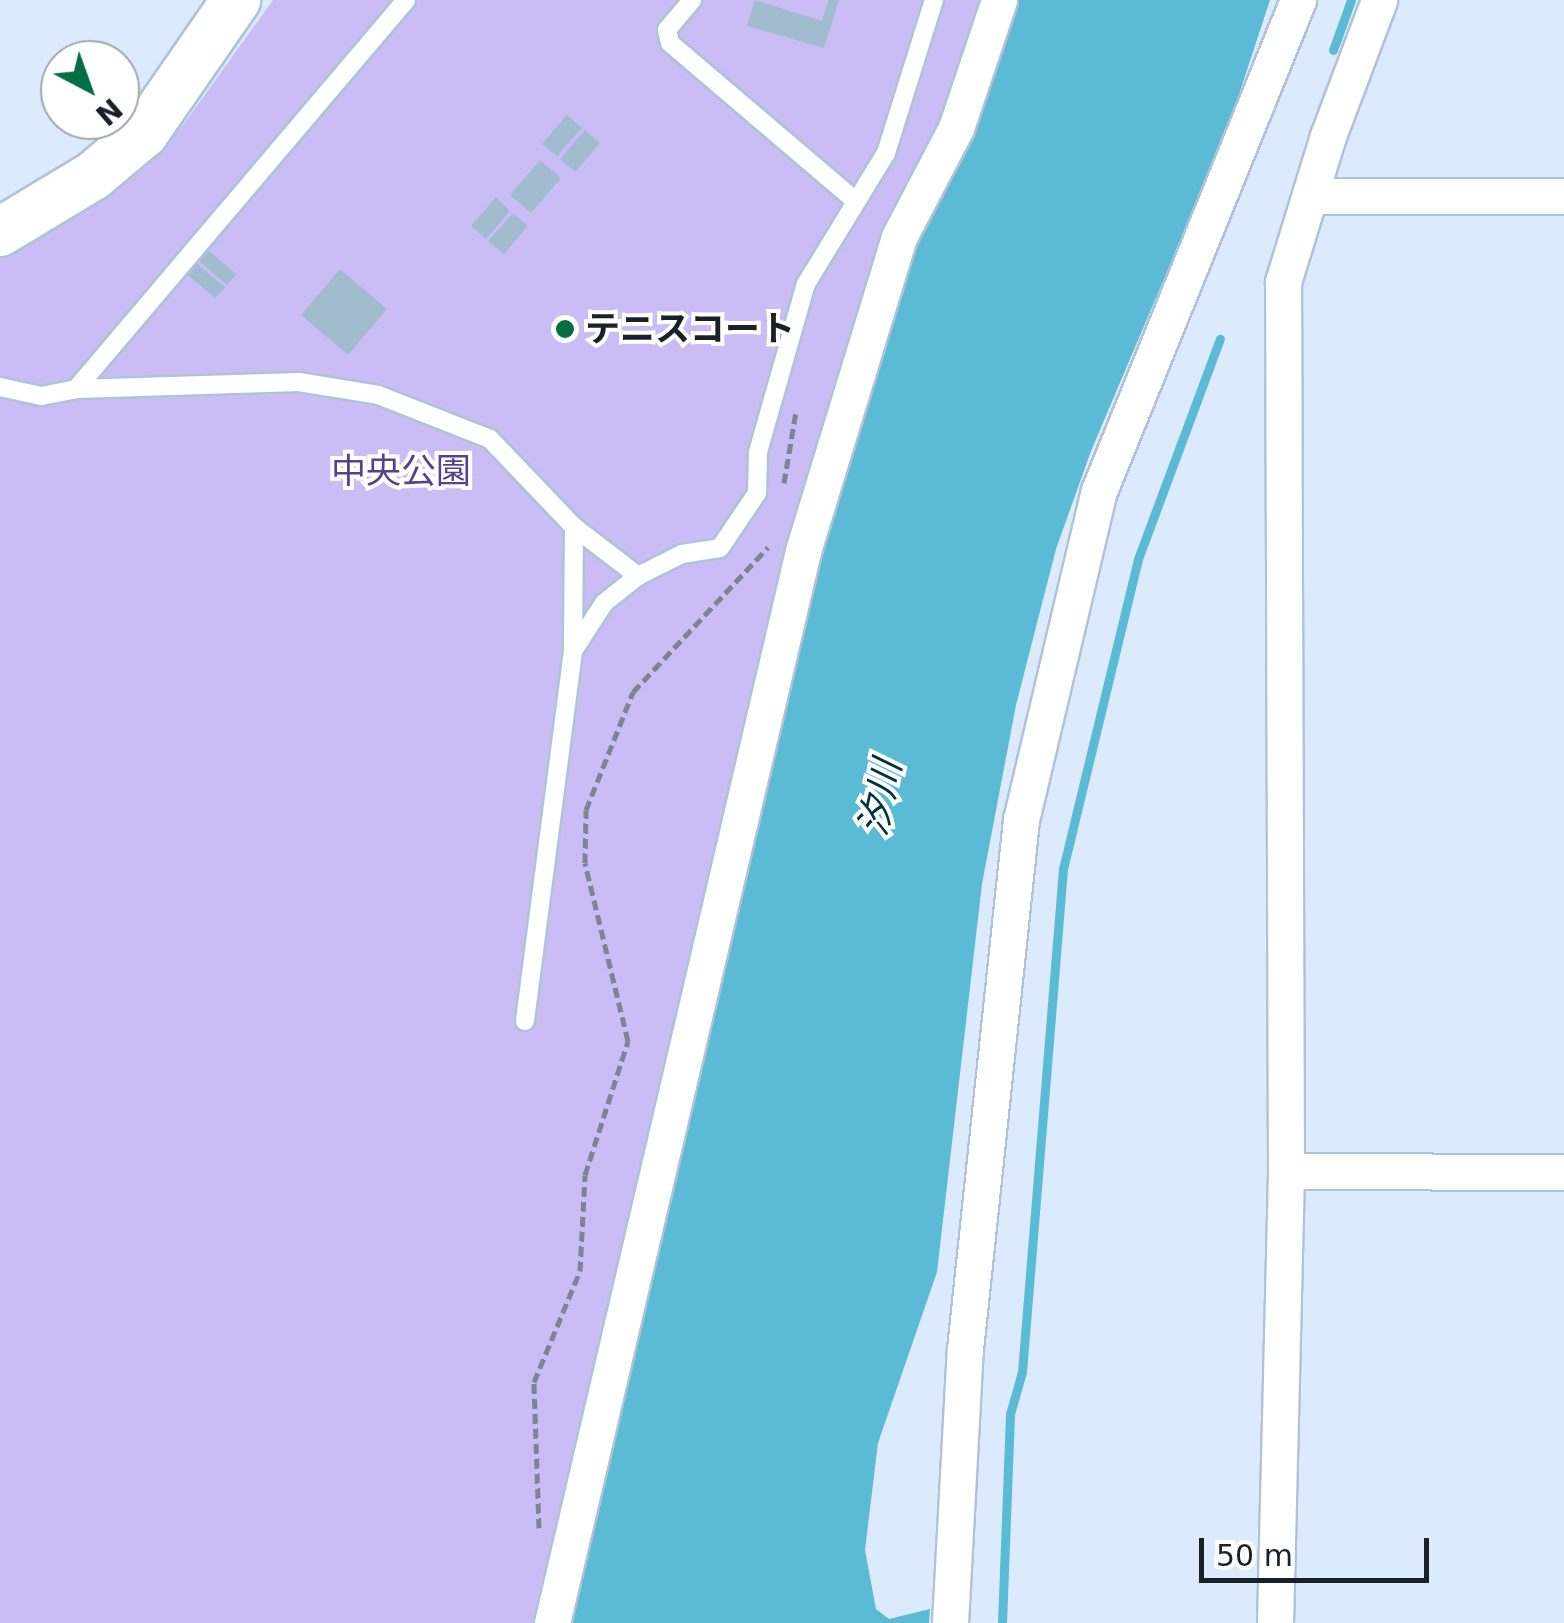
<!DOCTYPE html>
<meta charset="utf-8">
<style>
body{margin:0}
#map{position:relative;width:1564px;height:1623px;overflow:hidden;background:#dceafe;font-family:"DejaVu Sans","Noto Sans JP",sans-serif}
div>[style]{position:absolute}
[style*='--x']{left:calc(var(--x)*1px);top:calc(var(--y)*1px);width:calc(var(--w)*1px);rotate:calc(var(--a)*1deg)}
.green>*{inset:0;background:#cabdf6}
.water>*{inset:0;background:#5bbbd4}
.stream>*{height:9px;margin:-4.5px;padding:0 4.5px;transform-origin:4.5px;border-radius:4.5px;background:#5bbbd4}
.building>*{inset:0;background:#a1bcce}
.path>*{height:5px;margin-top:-2.5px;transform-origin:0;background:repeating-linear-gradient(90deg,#7b8593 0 10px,transparent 0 15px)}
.roads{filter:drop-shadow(2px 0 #b0c2d9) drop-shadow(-2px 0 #b0c2d9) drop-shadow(0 2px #b0c2d9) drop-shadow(0 -2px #b0c2d9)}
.lane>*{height:18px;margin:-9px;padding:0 9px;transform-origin:9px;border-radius:9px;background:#fff}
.street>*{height:35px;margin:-17.5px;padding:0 17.5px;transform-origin:17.5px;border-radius:17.5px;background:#fff}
.secondary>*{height:48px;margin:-24px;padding:0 24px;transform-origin:24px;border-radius:24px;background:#fff}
.dots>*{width:28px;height:28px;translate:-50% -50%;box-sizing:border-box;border:5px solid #fff;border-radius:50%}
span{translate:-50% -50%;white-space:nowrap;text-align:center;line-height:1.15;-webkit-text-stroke:8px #fff;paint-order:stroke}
.poi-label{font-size:35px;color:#192028;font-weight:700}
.left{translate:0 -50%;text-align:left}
.park-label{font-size:35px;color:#59408f}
.water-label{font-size:38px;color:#03323d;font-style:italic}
.north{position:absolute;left:40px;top:40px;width:100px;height:100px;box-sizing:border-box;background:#fff;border:2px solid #a3a6a9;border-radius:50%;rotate:139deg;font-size:28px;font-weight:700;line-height:40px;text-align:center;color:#192028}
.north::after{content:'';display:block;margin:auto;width:35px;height:45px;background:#036d45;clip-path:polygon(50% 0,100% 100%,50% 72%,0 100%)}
.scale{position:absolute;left:1199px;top:1538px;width:230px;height:45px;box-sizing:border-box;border:5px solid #192028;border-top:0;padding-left:12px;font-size:30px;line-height:35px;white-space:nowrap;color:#192028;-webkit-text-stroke:8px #fff;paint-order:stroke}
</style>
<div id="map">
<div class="green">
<i style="clip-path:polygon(273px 0,989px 0,537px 1623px,0 1623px,0 256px,138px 169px,183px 125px)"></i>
</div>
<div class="water">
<i style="clip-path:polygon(1009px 0,1270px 0,1228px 128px,1091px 451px,1056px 549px,1016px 705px,982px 884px,937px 1272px,878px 1443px,865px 1550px,876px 1609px,889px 1619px,930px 1609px,929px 1623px,559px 1623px,811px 556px,911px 230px)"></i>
</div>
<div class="stream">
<i style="--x:1333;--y:50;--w:53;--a:-70.2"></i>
<i style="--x:1002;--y:1623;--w:209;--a:-87.8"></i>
<i style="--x:1010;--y:1414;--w:44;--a:-74.1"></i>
<i style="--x:1022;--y:1372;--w:505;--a:-85.34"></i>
<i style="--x:1063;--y:869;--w:319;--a:-76.4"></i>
<i style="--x:1138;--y:559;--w:235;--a:-69.6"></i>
</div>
<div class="building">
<i style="clip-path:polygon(755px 0,822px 21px,828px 0,839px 0,824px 48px,747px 26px)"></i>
<i style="clip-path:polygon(567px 115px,582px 128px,557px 156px,542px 144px)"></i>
<i style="clip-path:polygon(585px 130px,600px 143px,575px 172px,560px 159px)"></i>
<i style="clip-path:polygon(540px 160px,561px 178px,531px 213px,510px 195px)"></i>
<i style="clip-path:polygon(496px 197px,510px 211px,486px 239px,471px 226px)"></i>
<i style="clip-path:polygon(513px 213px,528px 226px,504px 254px,488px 241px)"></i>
<i style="clip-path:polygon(209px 251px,236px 274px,227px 285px,200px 262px)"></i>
<i style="clip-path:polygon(197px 264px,225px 287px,215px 298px,188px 275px)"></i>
<i style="clip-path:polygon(340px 269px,387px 309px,348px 355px,301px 315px)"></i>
</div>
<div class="path">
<i style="--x:784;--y:483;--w:73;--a:-80.5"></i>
<i style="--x:539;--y:1528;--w:146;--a:-92"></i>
<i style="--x:534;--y:1382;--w:120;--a:-67.5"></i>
<i style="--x:580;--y:1271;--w:96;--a:-87"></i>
<i style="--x:585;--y:1175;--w:141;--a:-72.2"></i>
<i style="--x:628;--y:1041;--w:183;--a:-103.6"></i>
<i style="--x:585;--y:863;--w:53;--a:-88.9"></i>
<i style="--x:586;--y:810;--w:127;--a:-68.3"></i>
<i style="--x:633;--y:692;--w:198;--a:-47"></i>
</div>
<div class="roads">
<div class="lane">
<i style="--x:692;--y:0;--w:39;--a:130"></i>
<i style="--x:667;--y:30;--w:13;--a:77"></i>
<i style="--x:670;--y:43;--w:240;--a:40.4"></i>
<i style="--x:0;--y:387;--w:42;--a:12.4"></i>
<i style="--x:41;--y:396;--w:36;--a:-11"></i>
<i style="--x:76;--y:389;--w:510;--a:-49.69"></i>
<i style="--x:76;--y:389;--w:223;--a:-1.8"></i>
<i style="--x:299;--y:382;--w:80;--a:9.3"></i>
<i style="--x:378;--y:395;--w:120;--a:21.4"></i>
<i style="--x:490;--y:439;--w:122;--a:46.3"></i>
<i style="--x:574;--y:527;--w:124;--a:90.5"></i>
<i style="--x:573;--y:651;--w:373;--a:97.4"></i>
<i style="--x:574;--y:527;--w:81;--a:37.4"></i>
<i style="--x:638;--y:576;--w:49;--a:-26.6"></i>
<i style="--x:682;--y:554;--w:38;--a:-9"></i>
<i style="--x:720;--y:548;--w:66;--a:-56.1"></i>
<i style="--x:757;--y:493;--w:41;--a:-88.6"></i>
<i style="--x:758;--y:452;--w:175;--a:-74.1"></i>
<i style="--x:806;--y:284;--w:153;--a:-58.6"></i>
<i style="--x:886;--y:153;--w:160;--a:-72.6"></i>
<i style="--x:573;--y:651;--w:57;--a:-57.1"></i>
<i style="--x:604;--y:603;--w:43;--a:-38.5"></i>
</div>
<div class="street">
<i style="--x:1310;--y:196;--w:254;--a:0"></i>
<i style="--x:1286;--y:1171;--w:278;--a:0.2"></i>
<i style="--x:552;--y:1623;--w:1101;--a:-76.82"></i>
<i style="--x:803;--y:551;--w:328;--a:-73"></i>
<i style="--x:899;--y:237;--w:123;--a:-62.4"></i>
<i style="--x:956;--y:128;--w:135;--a:-71.4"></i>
<i style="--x:950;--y:1623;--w:274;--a:-86.9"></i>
<i style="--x:965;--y:1349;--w:532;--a:-83.96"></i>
<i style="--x:1021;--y:820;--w:338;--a:-76.7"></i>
<i style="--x:1099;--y:491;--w:530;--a:-67.94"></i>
<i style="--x:1275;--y:1623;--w:452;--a:-88.6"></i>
<i style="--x:1286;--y:1171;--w:889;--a:-90.19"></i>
<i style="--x:1283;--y:282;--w:153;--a:-72.9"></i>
<i style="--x:1328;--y:136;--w:145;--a:-69.4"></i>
</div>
<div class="secondary">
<i style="--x:0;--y:232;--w:109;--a:-31.1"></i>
<i style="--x:93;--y:176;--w:67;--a:-40.1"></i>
<i style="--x:144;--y:133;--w:162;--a:-55.3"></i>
</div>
</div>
<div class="dots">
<i style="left:565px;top:329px;background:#036d45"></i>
</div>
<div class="poi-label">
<span class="left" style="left:585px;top:329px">テニスコート</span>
</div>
<div class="park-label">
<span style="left:401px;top:471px">中央公園</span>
</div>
<div class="water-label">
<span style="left:881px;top:798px;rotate:-78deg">汐川</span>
</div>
<div class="north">N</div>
<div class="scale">50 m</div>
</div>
